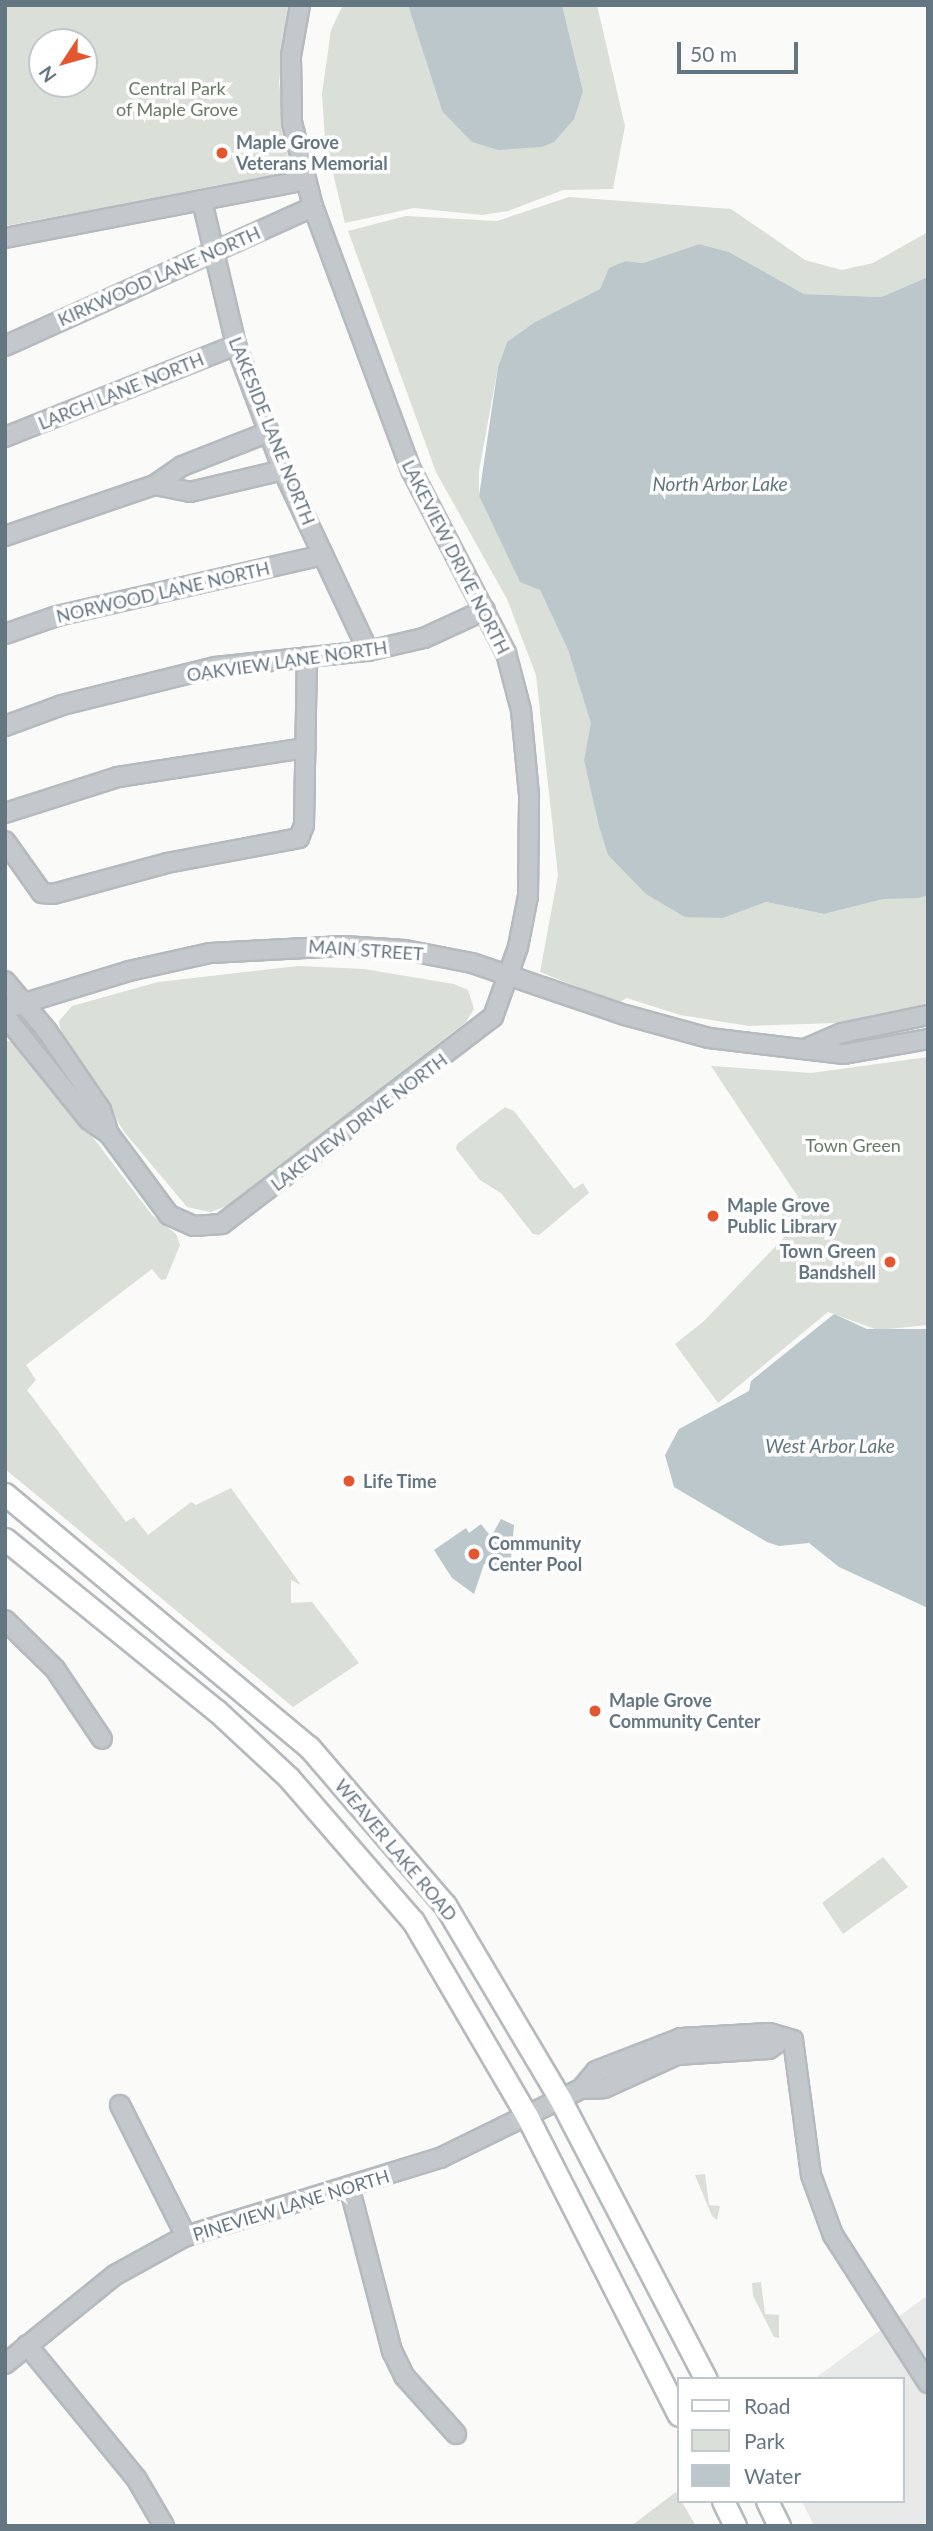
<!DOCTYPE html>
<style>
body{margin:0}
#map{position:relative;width:933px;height:2531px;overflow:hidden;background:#fafaf8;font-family:Lato,sans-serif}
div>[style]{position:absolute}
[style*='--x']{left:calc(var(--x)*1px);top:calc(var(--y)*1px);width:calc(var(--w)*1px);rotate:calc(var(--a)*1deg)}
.built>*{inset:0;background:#e8e9e9}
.green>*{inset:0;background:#dadfd7}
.water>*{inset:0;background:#bbc7cb}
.roads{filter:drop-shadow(2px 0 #b5babe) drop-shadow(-2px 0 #b5babe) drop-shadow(0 2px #b5babe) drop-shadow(0 -2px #b5babe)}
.minor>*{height:18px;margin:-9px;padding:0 9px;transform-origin:9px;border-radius:9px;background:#c3c8cc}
.major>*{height:21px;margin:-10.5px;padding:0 10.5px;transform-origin:10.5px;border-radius:10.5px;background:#fff}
.dots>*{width:19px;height:19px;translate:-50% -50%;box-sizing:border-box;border:4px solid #fff;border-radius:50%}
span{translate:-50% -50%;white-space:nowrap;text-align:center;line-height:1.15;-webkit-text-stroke:7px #fff;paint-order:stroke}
.park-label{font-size:18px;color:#687a64}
.poi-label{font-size:18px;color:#657683;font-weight:700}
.left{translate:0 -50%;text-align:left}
.right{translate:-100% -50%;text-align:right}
.street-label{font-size:18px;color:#657683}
.water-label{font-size:19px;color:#60757c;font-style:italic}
.frame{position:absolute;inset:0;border:7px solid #657683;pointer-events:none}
.legend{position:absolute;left:677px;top:2377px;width:228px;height:126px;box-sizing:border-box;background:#fff;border:2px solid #c1c8cd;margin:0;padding:9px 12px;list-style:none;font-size:21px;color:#657683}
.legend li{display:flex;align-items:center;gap:14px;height:35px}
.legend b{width:35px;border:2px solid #c1c8cd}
.north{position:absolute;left:28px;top:28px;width:70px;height:70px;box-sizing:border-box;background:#fff;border:2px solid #c1c8cd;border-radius:50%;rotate:234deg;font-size:19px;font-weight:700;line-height:28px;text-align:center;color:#657683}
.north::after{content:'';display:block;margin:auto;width:24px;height:32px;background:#e4572e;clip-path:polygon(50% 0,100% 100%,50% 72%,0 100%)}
.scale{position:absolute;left:677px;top:42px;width:121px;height:32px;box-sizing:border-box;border:4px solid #657683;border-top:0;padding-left:9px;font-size:21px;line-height:24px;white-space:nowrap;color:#657683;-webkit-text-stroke:5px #fff;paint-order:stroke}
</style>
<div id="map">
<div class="built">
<i style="clip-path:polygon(928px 2295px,928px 2526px,814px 2526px,802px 2501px,903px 2501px,903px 2379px,814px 2379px)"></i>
</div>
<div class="green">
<i style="clip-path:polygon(evenodd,5px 5px,288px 5px,279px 82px,289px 166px,281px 175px,5px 226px,5px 5px,84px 42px,84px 84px,42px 84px,42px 42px,84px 42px)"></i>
<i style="clip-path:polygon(343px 5px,408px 5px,442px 111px,583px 91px,562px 5px,597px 5px,625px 126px,613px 189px,563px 190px,508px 211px,482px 215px,414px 208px,345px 223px,325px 140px,322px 94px,331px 30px)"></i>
<i style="clip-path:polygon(569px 197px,731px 209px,805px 260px,842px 270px,873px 263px,928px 232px,928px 277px,881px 297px,804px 294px,729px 252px,699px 244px,643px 263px,626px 261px,600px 289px,535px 322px,507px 342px,498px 367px,479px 471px,479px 496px,520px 581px,540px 590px,568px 650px,592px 723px,584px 760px,608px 855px,723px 918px,766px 902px,824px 914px,884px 899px,928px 895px,928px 1002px,915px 1010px,833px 1023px,749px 1026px,680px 1015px,627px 998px,618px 1003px,540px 972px,558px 875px,536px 675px,507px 599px,436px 472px,348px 231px,406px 216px,497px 221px)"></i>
<i style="clip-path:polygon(298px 966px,364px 969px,454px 984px,468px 990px,474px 1009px,466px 1022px,227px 1206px,210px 1212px,187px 1207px,125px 1133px,61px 1031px,59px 1021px,72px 1006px,158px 982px)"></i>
<i style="clip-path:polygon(5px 1040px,18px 1044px,47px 1077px,152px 1215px,176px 1234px,180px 1245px,166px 1279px,161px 1280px,152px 1269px,26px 1365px,36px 1380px,27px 1390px,126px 1522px,134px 1517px,148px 1535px,191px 1502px,196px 1505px,231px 1488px,301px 1585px,291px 1580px,291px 1603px,312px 1602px,359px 1663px,293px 1707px,5px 1469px)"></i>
<i style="clip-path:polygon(928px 1057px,928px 1325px,878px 1330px,828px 1312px,718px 1403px,675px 1344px,703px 1322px,794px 1227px,782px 1215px,798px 1197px,711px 1066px,811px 1073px)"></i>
<i style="clip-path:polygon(505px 1107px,514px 1111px,574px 1189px,583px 1183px,589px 1193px,539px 1235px,533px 1234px,501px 1193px,480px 1180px,456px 1149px,457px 1144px)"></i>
<i style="clip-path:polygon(883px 1857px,908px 1887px,843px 1934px,822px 1903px)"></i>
<i style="clip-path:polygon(705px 2174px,709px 2205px,720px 2206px,717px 2220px,712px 2216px,695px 2175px)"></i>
<i style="clip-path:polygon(761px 2282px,765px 2314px,779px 2315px,779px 2338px,774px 2337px,753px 2296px,752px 2283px)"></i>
<i style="clip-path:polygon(676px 2492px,696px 2526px,631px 2526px)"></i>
</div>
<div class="water">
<i style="clip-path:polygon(408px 5px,562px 5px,583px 91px,574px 119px,554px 142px,541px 147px,498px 150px,472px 142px,442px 111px)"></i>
<i style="clip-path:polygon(699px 244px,729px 252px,804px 294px,881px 297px,928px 277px,928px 895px,919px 898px,884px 899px,824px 914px,766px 902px,723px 918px,685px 917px,646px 894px,608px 855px,599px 826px,584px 760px,591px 723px,568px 650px,540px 590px,520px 582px,479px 496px,498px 367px,507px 342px,535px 322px,600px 289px,609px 268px,626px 261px,643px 263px)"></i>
<i style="clip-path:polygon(834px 1314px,867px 1329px,928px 1329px,928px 1608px,839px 1567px,809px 1543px,779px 1546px,767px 1542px,674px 1487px,665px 1455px,679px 1429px,749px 1391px,751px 1381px)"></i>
<i style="clip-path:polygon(501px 1519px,514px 1525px,511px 1558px,500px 1567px,484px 1564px,474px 1594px,452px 1578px,434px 1550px,466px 1528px,469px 1533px,481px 1524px,491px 1537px)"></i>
</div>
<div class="roads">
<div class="minor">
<i style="--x:202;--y:201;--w:148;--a:76.7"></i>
<i style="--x:236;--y:345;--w:134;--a:69.4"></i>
<i style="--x:283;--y:470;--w:200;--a:64.8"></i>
<i style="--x:5;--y:238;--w:306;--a:-10.9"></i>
<i style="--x:5;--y:346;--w:338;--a:-24.3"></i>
<i style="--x:269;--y:432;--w:93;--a:158.7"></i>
<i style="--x:182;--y:466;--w:33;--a:145"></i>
<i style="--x:155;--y:485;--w:36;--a:11"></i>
<i style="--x:190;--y:492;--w:96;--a:-13.3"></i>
<i style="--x:5;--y:437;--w:249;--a:-21.7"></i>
<i style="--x:5;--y:536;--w:158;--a:-18.8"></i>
<i style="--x:5;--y:634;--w:55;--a:-19.1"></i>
<i style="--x:57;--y:616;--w:273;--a:-12.9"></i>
<i style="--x:5;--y:726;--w:61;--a:-20.2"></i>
<i style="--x:62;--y:705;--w:158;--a:-13.9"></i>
<i style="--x:215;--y:667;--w:154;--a:-6"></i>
<i style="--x:368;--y:651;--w:57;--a:-13.1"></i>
<i style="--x:424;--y:638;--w:67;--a:-24.7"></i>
<i style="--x:5;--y:813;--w:119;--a:-17.7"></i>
<i style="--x:118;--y:777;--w:190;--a:-8.8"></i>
<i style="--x:5;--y:841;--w:64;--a:54.6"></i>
<i style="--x:42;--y:893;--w:11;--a:5"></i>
<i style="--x:53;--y:894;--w:118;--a:-15.2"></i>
<i style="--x:167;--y:863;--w:134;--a:-10.7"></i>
<i style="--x:299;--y:838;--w:14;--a:-69"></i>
<i style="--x:304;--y:825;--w:168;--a:-89"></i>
<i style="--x:5;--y:981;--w:65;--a:50"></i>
<i style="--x:47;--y:1031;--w:96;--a:55.6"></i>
<i style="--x:101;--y:1110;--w:25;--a:72"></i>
<i style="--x:109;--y:1134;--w:24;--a:-145"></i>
<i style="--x:89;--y:1120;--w:134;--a:-128.9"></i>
<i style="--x:5;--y:1009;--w:130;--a:-17"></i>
<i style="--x:129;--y:971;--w:83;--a:-12.5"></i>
<i style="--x:210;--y:953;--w:134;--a:-3"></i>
<i style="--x:344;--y:946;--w:61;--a:3.8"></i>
<i style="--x:405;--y:950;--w:68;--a:11"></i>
<i style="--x:472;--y:963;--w:162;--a:18.8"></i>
<i style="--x:625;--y:1015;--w:87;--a:15.3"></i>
<i style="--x:709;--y:1038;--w:136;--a:6.8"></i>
<i style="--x:844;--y:1054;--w:85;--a:-10.1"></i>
<i style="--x:805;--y:1049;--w:40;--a:-23.4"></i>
<i style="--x:842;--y:1033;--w:88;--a:-11.8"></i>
<i style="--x:109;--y:1134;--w:101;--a:53.5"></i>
<i style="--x:169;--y:1215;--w:27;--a:24"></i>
<i style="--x:194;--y:1226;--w:28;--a:-4"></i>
<i style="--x:222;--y:1224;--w:341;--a:-37.4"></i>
<i style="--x:493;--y:1017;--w:74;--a:-70.3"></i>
<i style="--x:518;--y:947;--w:52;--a:-78.9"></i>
<i style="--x:528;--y:896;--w:101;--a:-89.4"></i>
<i style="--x:529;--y:795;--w:85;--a:-95.4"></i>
<i style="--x:521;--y:710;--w:59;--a:-104.7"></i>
<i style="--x:506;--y:653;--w:206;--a:-117.4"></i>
<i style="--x:411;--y:470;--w:281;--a:-110.4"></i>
<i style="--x:313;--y:207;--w:88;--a:-103.9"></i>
<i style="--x:292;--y:122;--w:66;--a:-90.9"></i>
<i style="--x:291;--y:56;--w:52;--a:-80"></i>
<i style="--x:5;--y:1620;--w:70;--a:44.4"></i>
<i style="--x:55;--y:1669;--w:84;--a:56.1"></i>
<i style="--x:581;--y:2089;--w:23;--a:-50"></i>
<i style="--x:596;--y:2071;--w:91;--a:-21.2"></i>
<i style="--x:681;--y:2038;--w:88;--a:-3.3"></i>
<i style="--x:769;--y:2033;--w:25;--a:16"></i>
<i style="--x:793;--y:2040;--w:136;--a:82.4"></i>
<i style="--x:811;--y:2175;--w:64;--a:69.9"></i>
<i style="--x:833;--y:2235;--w:176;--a:57.3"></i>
<i style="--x:120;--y:2105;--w:147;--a:63.3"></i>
<i style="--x:349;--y:2186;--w:171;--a:75.4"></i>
<i style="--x:392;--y:2351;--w:28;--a:64"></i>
<i style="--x:404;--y:2376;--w:78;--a:48.1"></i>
<i style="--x:27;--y:2345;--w:172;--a:50.7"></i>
<i style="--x:136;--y:2478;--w:56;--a:59.7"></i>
<i style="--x:5;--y:2364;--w:141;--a:-39"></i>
<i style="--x:115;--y:2275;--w:81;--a:-28.8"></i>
<i style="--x:186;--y:2236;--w:266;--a:-17.1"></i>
<i style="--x:440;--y:2158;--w:157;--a:-26.1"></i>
<i style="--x:581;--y:2089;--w:23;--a:-2"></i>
<i style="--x:604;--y:2088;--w:80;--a:-24.3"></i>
<i style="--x:677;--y:2055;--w:92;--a:-3.7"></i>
<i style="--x:769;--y:2049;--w:15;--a:-37"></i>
</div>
<div class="major">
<i style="--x:5;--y:1494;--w:396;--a:39.8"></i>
<i style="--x:309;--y:1747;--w:208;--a:49.3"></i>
<i style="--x:445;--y:1905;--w:226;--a:59.3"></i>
<i style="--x:560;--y:2099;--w:316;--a:62.5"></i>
<i style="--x:5;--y:1539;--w:273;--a:39.1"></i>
<i style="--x:217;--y:1711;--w:98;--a:42.9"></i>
<i style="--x:289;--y:1778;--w:189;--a:49.1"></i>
<i style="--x:413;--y:1921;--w:226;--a:59.7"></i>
<i style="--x:527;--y:2116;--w:335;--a:63.1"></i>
<i style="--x:723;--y:2501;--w:28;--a:64"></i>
<i style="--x:767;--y:2501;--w:28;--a:64"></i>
</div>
</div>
<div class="dots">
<i style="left:222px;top:153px;background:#e4572e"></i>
<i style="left:713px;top:1216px;background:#e4572e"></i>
<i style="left:890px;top:1262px;background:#e4572e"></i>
<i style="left:349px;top:1481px;background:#e4572e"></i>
<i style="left:474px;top:1554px;background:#e4572e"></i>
<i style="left:595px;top:1711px;background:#e4572e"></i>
</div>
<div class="park-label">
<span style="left:177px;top:99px">Central Park<br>of Maple Grove</span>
<span style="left:853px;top:1145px">Town Green</span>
</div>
<div class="poi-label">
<span class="left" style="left:236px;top:153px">Maple Grove<br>Veterans Memorial</span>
<span class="left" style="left:727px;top:1216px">Maple Grove<br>Public Library</span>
<span class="right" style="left:876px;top:1262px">Town Green<br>Bandshell</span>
<span class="left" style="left:363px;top:1481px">Life Time</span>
<span class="left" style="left:488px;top:1554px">Community<br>Center Pool</span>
<span class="left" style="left:609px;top:1711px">Maple Grove<br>Community Center</span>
</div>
<div class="street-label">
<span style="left:159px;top:276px;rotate:-24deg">KIRKWOOD LANE NORTH</span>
<span style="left:121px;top:391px;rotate:-22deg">LARCH LANE NORTH</span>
<span style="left:272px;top:431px;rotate:68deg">LAKESIDE LANE NORTH</span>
<span style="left:456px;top:557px;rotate:63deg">LAKEVIEW DRIVE NORTH</span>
<span style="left:163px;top:592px;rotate:-13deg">NORWOOD LANE NORTH</span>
<span style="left:287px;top:661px;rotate:-8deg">OAKVIEW LANE NORTH</span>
<span style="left:366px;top:950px;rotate:4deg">MAIN STREET</span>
<span style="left:359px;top:1122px;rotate:-37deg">LAKEVIEW DRIVE NORTH</span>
<span style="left:396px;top:1850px;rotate:50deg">WEAVER LAKE ROAD</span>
<span style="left:291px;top:2205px;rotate:-17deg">PINEVIEW LANE NORTH</span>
</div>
<div class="water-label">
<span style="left:720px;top:484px">North Arbor Lake</span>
<span style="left:830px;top:1446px">West Arbor Lake</span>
</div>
<div class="frame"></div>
<ul class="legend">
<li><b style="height:9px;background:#fff"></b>Road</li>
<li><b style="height:19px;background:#dadfd7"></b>Park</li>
<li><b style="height:19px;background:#bbc7cb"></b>Water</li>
</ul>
<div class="north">N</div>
<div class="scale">50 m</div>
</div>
